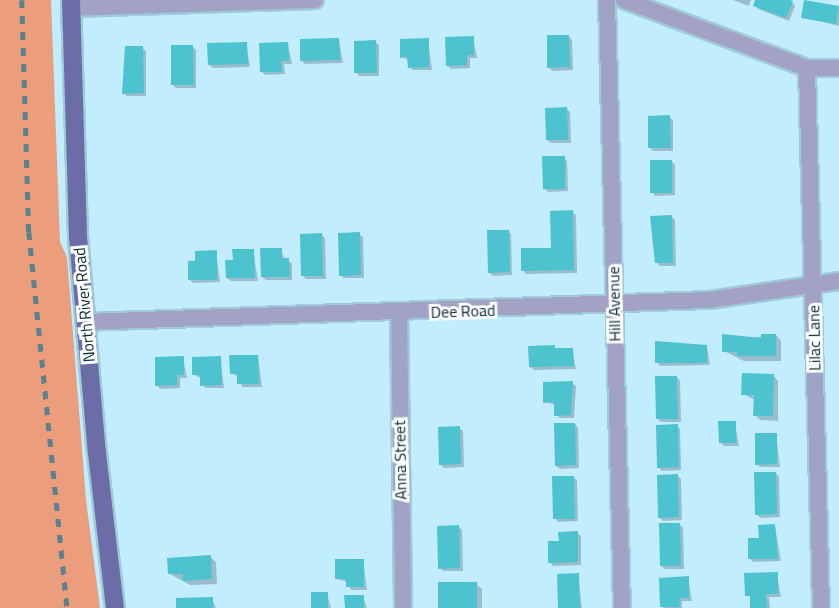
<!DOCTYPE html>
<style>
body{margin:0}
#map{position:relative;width:839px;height:608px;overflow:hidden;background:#c1edfe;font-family:"Titillium Web",sans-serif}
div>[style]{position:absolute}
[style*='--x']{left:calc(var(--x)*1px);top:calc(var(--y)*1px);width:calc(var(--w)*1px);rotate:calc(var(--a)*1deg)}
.forest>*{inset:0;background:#ec9d7c}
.shadow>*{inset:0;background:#0003}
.building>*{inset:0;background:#4cc3ce}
.roads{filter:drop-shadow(2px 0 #9fcad9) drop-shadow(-2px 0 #9fcad9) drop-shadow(0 2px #9fcad9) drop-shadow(0 -2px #9fcad9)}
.minor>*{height:16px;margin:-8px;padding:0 8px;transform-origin:8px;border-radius:8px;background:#a2a3c4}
.major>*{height:18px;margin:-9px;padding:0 9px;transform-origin:9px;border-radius:9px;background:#6c6ca6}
.rail>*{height:4.5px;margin-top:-2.25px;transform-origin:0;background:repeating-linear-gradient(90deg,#5a818e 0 8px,transparent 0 16px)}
span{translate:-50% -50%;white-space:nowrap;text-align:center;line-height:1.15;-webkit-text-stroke:6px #fff;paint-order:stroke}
.street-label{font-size:16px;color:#062833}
</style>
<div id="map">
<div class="forest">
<i style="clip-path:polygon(0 0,51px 0,60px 242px,67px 257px,86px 500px,100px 608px,0 608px)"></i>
</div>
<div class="shadow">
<i style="clip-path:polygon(733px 0,751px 0,749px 6px)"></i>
<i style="clip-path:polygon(757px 0,792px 2px,795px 6px,789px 21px,758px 9px)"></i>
<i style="clip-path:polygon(839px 8px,839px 26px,803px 17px,838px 7px)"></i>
<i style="clip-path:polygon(568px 36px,572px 40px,573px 70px,552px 71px,549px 67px)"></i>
<i style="clip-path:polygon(473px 37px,477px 58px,470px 58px,470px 68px,451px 69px,447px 65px)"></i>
<i style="clip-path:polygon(339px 40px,343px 63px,305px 64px,302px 61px)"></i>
<i style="clip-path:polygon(428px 40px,432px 70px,412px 70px,409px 60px,402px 57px)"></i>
<i style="clip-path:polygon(375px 42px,379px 45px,379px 76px,359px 76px,356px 72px)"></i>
<i style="clip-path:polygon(246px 44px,250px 67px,213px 68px,209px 65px)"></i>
<i style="clip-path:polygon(288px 44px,292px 64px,284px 64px,285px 74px,265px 75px,261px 71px)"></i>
<i style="clip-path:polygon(192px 46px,196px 50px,196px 88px,176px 88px,173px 85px)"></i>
<i style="clip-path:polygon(142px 48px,146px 51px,146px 96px,127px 96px,123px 93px)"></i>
<i style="clip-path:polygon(567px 109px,570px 112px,571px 143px,551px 143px,547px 140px)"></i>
<i style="clip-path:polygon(669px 117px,673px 120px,673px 151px,653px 151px,650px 148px)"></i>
<i style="clip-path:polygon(564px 158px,567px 161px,568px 191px,548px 192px,544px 188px)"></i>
<i style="clip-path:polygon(671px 161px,675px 165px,675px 195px,655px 196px,652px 192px)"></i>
<i style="clip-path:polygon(572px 212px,576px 215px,577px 273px,526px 274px,523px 270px,552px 249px)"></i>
<i style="clip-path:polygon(671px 216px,675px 220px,676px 266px,660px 266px,657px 263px)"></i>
<i style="clip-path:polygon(508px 231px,511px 234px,512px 275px,493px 276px,489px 272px)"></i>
<i style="clip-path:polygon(321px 234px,325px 238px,326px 279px,306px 279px,303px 276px)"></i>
<i style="clip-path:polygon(359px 234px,363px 237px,364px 278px,344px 278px,340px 275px)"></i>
<i style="clip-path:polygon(281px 249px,285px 260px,292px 263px,292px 280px,266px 280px,262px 277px)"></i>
<i style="clip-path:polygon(253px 250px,258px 281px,231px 281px,227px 278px,234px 261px)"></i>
<i style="clip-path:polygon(216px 252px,220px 282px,193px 283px,190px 280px,197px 263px)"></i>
<i style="clip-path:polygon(776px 335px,781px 341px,781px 361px,744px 361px,724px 351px,741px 339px)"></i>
<i style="clip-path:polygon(707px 346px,710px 365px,660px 366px,657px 362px)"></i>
<i style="clip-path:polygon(572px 349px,576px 369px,534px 370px,530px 367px)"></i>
<i style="clip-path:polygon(258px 356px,262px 387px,242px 387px,239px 377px,231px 373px)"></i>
<i style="clip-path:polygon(220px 357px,224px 388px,205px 388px,201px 378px,194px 375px)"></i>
<i style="clip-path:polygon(183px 358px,187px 378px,180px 378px,180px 388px,160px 389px,157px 385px)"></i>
<i style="clip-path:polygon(773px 375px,778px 381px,778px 421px,760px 420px,755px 415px,755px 400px,743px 394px)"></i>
<i style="clip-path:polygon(677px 377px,680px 381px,681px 422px,661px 422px,658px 419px)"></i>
<i style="clip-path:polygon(572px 383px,576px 386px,574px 418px,559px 418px,556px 405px,545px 402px)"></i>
<i style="clip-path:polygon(735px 423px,739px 446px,724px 446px,720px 442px)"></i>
<i style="clip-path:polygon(575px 424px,578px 428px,579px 468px,560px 469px,556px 466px)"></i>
<i style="clip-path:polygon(677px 426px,680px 429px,681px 470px,662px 471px,658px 467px)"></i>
<i style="clip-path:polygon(459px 428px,463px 431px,464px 467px,444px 468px,440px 464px)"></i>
<i style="clip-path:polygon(776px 434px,780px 467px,760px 467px,757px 464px)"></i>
<i style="clip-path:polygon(776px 473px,779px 477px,780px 517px,760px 518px,757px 514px)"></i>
<i style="clip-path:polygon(678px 476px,681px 479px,682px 520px,663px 521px,659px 517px)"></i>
<i style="clip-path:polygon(574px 477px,577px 481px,578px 521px,558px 522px,555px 518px)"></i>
<i style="clip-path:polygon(680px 525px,683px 528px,684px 569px,665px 569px,661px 566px)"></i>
<i style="clip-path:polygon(775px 526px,781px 561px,753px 562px,749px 558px,760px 539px)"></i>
<i style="clip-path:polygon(459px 527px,462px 530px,463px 571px,443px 571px,440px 568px)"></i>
<i style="clip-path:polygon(577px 533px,581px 536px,581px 565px,553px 566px,550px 562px,560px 542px)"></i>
<i style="clip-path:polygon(210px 557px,216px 562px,217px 584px,190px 585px,170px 574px)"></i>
<i style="clip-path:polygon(363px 560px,367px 590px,351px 590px,348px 582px,337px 579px)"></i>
<i style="clip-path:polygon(777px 574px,781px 597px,769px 597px,770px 608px,752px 608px,752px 598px,746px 595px)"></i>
<i style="clip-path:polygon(578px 575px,582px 608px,559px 608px)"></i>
<i style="clip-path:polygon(688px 578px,692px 601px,682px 601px,682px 608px,663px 608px)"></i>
<i style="clip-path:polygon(476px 584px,482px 589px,482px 608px,440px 608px)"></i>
<i style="clip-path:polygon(327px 593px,331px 608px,313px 608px)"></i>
<i style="clip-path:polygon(363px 596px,367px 608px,346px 608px)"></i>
<i style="clip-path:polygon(212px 599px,216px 608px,178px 608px)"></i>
</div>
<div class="building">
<i style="clip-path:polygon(755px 0,790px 0,793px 1px,786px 18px,753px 6px)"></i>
<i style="clip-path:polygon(804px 0,839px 6px,836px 24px,801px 18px)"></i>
<i style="clip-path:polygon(547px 35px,569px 35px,570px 67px,547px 68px)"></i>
<i style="clip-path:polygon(474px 36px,474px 55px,467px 55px,467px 65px,446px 66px,445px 37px)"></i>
<i style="clip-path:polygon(339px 38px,340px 60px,300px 61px,300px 39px)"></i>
<i style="clip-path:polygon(429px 38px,429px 67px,408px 68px,407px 57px,400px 58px,400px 39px)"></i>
<i style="clip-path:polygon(376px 40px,377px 73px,354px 73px,354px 41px)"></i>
<i style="clip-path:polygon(247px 42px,248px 64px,208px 65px,207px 43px)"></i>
<i style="clip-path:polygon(288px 42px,289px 61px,281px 61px,282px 72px,260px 72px,259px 43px)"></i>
<i style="clip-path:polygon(171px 45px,193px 45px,194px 85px,171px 85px)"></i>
<i style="clip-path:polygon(125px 46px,143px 46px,144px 93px,122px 94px)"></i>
<i style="clip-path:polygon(567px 107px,568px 140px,546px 140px,545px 108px)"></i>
<i style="clip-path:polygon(670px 115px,671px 148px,648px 148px,648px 116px)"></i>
<i style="clip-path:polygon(542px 156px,565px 156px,565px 189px,543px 189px)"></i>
<i style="clip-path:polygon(650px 160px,672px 160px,672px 193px,650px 193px)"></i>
<i style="clip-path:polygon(573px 210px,574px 270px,521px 271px,521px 248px,551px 248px,550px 211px)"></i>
<i style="clip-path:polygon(672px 215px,673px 263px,655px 263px,650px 216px)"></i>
<i style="clip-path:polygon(487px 230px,509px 230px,510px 272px,488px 273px)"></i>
<i style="clip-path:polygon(360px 232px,361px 275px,339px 276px,338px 233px)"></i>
<i style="clip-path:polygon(322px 233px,323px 276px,301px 276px,300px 234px)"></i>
<i style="clip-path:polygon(260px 248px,282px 248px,282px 258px,289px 258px,290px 277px,261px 277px)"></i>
<i style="clip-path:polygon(232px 249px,254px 249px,255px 278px,226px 278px,225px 260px,233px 260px)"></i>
<i style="clip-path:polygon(217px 250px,217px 280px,188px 280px,188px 261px,195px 261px,195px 251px)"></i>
<i style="clip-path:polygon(722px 334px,761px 338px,761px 334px,776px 334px,776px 356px,737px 356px,737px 352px,722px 352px)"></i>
<i style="clip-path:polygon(655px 341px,707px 345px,707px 363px,655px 363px)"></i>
<i style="clip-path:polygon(555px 345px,555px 348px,573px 348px,574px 366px,529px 367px,528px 346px)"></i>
<i style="clip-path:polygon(229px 355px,258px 355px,259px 384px,237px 384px,237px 374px,230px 374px)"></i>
<i style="clip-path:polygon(184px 356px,184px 375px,177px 375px,177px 385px,155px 386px,155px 357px)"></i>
<i style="clip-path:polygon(221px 356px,222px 385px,200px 386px,200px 375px,192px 375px,192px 357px)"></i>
<i style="clip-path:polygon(742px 373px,774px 374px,773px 416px,753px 416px,754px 395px,741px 395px)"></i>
<i style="clip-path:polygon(655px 376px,677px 376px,678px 419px,656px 419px)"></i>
<i style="clip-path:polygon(573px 381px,571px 415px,554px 416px,554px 402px,543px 403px,543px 382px)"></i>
<i style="clip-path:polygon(718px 421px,736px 421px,736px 443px,719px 443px)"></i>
<i style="clip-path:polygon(554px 423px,575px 423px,576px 465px,555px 466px)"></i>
<i style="clip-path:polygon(678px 424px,679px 467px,657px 468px,656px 425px)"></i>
<i style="clip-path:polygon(460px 426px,461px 464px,439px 465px,438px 427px)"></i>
<i style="clip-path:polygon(755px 433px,777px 433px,777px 464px,755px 465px)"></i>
<i style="clip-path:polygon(754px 472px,776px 472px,777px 514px,755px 515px)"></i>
<i style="clip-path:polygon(678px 474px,679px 517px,658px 518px,657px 475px)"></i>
<i style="clip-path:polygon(552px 476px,574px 476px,575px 519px,553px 519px)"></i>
<i style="clip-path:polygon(659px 523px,680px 523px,681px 566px,660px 566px)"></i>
<i style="clip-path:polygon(775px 524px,778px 559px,748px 559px,748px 538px,759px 538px,758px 525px)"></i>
<i style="clip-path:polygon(459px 525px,460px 568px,438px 569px,437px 526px)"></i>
<i style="clip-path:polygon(578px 531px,578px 562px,548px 563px,548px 541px,559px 541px,558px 532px)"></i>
<i style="clip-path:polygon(211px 555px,212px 579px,183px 581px,183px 574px,168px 574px,167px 558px)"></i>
<i style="clip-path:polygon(335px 559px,364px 559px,364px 587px,346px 587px,346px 579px,335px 579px)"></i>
<i style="clip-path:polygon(778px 572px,778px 594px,766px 594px,767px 608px,750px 608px,750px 596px,745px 596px,744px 573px)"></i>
<i style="clip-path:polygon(579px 573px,580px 608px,558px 608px,557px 574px)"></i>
<i style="clip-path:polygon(689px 576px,689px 598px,679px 598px,680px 607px,660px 607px,659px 578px)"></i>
<i style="clip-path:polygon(438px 582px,477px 582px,477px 608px,438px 608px)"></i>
<i style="clip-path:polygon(311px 592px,328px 592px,328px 608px,311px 608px)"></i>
<i style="clip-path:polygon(344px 595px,364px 595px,364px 608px,345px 608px)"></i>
<i style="clip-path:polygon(213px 597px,213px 608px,176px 608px,176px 598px)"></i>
</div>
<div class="roads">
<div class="minor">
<i style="--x:607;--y:0;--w:608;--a:88.59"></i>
<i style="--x:624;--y:0;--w:195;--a:20.4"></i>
<i style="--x:807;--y:68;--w:32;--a:0"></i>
<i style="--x:71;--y:8;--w:244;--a:-1.9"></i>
<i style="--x:807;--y:68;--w:540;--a:88.51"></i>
<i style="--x:399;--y:313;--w:295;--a:89.2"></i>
<i style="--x:85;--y:322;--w:625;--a:-2.02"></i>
<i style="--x:710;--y:300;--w:130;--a:-8.4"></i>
</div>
<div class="major">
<i style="--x:71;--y:0;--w:237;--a:88.3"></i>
<i style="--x:78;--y:237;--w:217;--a:85"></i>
<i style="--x:97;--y:453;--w:156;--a:83.4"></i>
</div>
</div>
<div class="rail">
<i style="--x:22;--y:0;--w:232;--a:88.3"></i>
<i style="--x:29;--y:232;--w:378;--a:84.2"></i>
</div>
<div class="street-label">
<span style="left:614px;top:304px;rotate:-91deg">Hill Avenue</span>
<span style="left:84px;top:305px;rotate:-95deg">North River Road</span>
<span style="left:463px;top:311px;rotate:-2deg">Dee Road</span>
<span style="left:814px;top:338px;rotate:-91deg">Lilac Lane</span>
<span style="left:400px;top:460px;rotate:-91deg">Anna Street</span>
</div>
</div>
